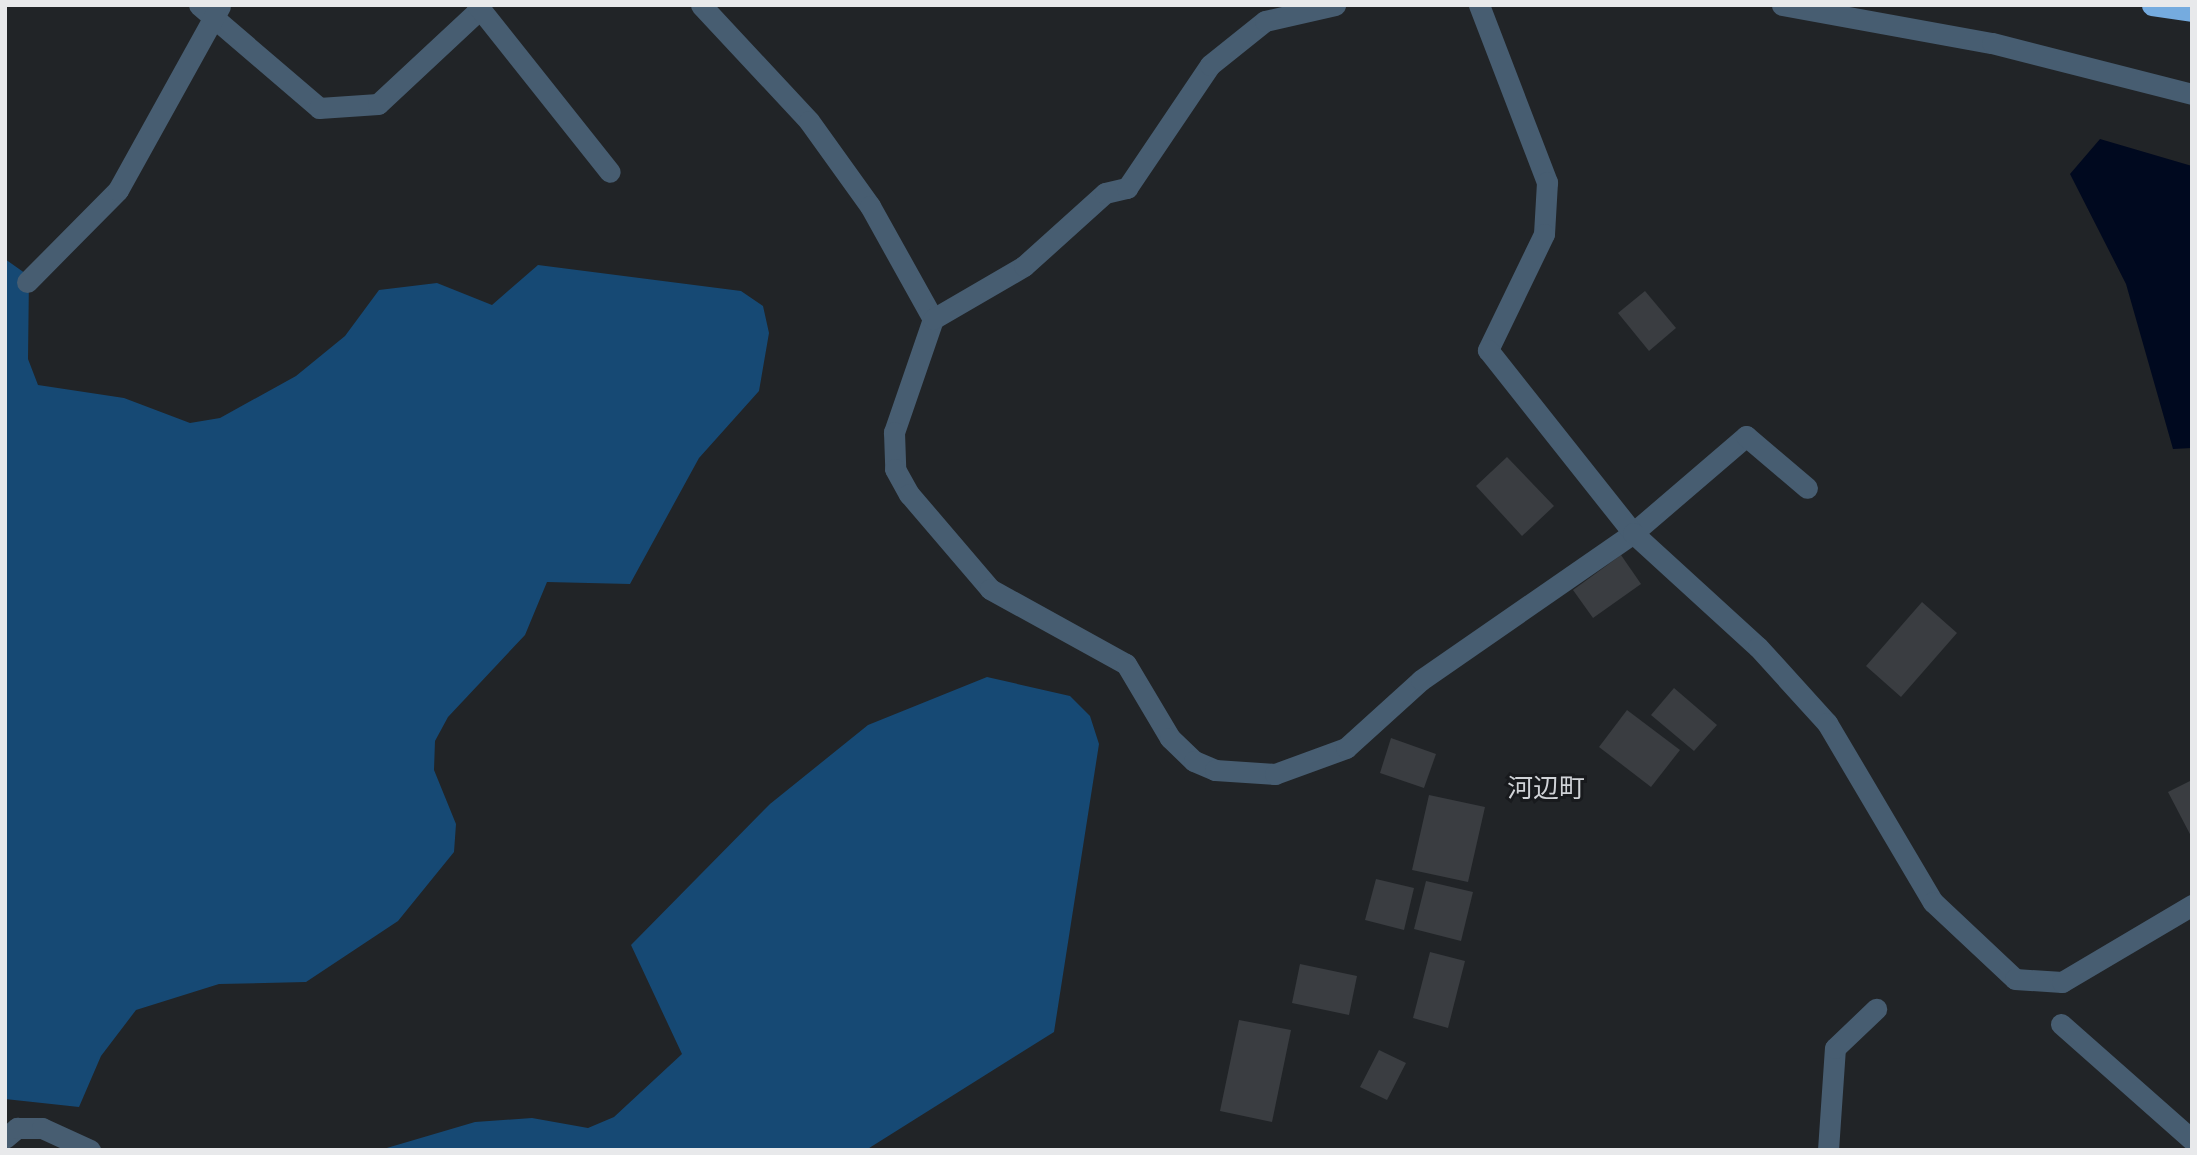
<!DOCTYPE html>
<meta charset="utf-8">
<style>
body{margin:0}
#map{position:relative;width:2197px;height:1155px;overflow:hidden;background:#212427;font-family:"DM Sans","Noto Sans JP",sans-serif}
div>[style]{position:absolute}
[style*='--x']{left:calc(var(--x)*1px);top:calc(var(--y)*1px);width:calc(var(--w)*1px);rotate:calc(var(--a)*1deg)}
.green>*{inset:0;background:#164974}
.water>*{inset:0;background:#00091f}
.building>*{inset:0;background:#3a3d41}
.minor>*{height:21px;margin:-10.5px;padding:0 10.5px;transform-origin:10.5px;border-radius:10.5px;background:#475d71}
.highway>*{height:21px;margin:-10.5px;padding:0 10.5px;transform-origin:10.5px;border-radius:10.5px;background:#75abdf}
span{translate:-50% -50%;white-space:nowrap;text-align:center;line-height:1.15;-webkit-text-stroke:6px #181a1d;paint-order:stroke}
.quarter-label{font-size:26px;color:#d0d3d7}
.frame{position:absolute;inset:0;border:7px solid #e8e9eb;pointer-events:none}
</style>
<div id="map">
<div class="green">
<i style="clip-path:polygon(5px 259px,29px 276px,28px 359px,38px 385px,124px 398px,190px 423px,220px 418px,296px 376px,345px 336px,379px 290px,437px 283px,492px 305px,538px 265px,741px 291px,763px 306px,769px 333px,759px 391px,699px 458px,630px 584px,547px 582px,525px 635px,448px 717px,435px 741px,434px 770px,456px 824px,454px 852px,398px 921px,306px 982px,219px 984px,136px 1010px,101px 1056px,79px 1107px,5px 1099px)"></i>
<i style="clip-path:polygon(987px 677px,1070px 696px,1090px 716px,1099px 744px,1054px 1032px,866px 1150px,380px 1150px,475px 1122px,532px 1118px,588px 1128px,614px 1117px,682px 1054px,631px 945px,770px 804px,868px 725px)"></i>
</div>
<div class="water">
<i style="clip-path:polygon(2100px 139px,2192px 166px,2192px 448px,2173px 449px,2126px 284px,2070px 174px)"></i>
</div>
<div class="building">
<i style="clip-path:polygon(1645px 291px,1676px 328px,1649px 351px,1618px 313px)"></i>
<i style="clip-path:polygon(1507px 457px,1554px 506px,1522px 536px,1476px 486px)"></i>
<i style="clip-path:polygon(1621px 555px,1641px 584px,1593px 618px,1573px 590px)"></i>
<i style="clip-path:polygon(1922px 602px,1957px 633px,1901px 697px,1866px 666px)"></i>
<i style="clip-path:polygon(1674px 688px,1717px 725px,1694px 751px,1651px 715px)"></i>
<i style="clip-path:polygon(1627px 710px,1680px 750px,1651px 787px,1599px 747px)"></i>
<i style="clip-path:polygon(1391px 738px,1436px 754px,1424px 788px,1380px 773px)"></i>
<i style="clip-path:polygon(2192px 780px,2192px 838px,2168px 792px)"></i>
<i style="clip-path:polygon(1429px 795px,1485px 807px,1468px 882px,1412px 870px)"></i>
<i style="clip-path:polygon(1376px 879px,1414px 888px,1404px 930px,1365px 920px)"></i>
<i style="clip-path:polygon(1426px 881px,1473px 892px,1461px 941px,1414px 929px)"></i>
<i style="clip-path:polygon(1430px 952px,1465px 961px,1448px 1028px,1413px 1018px)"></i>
<i style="clip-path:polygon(1300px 964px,1357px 976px,1349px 1015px,1292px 1003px)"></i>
<i style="clip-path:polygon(1239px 1020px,1291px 1030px,1272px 1122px,1220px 1111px)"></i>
<i style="clip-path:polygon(1379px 1050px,1406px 1063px,1387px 1100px,1360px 1087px)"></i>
</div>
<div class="minor">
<i style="--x:199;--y:5;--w:158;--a:40.6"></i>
<i style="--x:319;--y:108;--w:59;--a:-3.9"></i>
<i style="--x:378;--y:104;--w:141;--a:-43"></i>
<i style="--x:477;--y:5;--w:213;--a:51.5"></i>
<i style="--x:701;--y:5;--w:158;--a:47"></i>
<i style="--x:809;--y:121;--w:105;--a:54.3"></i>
<i style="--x:870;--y:206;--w:129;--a:60.9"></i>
<i style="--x:933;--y:319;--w:120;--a:109"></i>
<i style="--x:894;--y:432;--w:37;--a:88"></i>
<i style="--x:895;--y:469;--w:29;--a:61"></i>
<i style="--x:909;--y:494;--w:125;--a:49.5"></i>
<i style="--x:990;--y:589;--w:155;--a:28.9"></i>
<i style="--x:1126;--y:664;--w:86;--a:59.3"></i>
<i style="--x:1170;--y:738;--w:33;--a:44"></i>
<i style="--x:1194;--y:761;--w:23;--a:23"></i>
<i style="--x:1215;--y:770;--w:60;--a:3.8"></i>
<i style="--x:1275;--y:774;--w:76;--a:-20.1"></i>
<i style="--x:1346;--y:748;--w:101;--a:-42.2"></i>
<i style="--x:1421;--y:680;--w:258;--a:-34.7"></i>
<i style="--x:1633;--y:533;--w:149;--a:-40.6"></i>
<i style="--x:1746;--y:436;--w:80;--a:40.4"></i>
<i style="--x:1479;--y:5;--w:190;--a:69"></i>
<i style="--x:1547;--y:182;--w:52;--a:93.3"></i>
<i style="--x:1544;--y:234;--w:129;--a:115.8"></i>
<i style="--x:1488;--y:350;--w:233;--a:51.6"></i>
<i style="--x:1633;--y:533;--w:169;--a:42.4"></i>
<i style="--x:1758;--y:647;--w:103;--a:47.8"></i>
<i style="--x:1827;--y:723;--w:208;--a:59.4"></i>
<i style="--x:1933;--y:902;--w:112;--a:43.2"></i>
<i style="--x:2015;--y:979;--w:47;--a:3.7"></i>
<i style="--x:2062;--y:982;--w:151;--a:-30.6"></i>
<i style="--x:1782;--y:5;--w:213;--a:10.3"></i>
<i style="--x:1992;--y:43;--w:206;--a:14.3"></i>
<i style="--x:27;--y:282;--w:129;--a:-45.3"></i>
<i style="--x:118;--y:190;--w:210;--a:-61"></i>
<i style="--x:933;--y:319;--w:105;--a:-30.2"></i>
<i style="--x:1024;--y:266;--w:109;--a:-42"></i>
<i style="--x:1105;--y:193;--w:23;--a:-13"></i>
<i style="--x:1127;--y:188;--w:148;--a:-56"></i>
<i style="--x:1210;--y:65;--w:70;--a:-38.7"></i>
<i style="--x:1265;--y:21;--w:72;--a:-12.9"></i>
<i style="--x:2061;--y:1024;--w:175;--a:41.5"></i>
<i style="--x:5;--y:1138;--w:16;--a:-40"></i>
<i style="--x:17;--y:1128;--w:25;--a:0"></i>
<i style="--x:42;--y:1128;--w:53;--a:24.6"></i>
<i style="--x:1828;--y:1150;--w:102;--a:-86.1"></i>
<i style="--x:1835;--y:1048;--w:57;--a:-43.6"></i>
</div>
<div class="highway">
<i style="--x:2152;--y:5;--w:40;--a:8.5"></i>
</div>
<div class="quarter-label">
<span style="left:1546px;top:789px">河辺町</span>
</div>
<div class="frame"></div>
</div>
